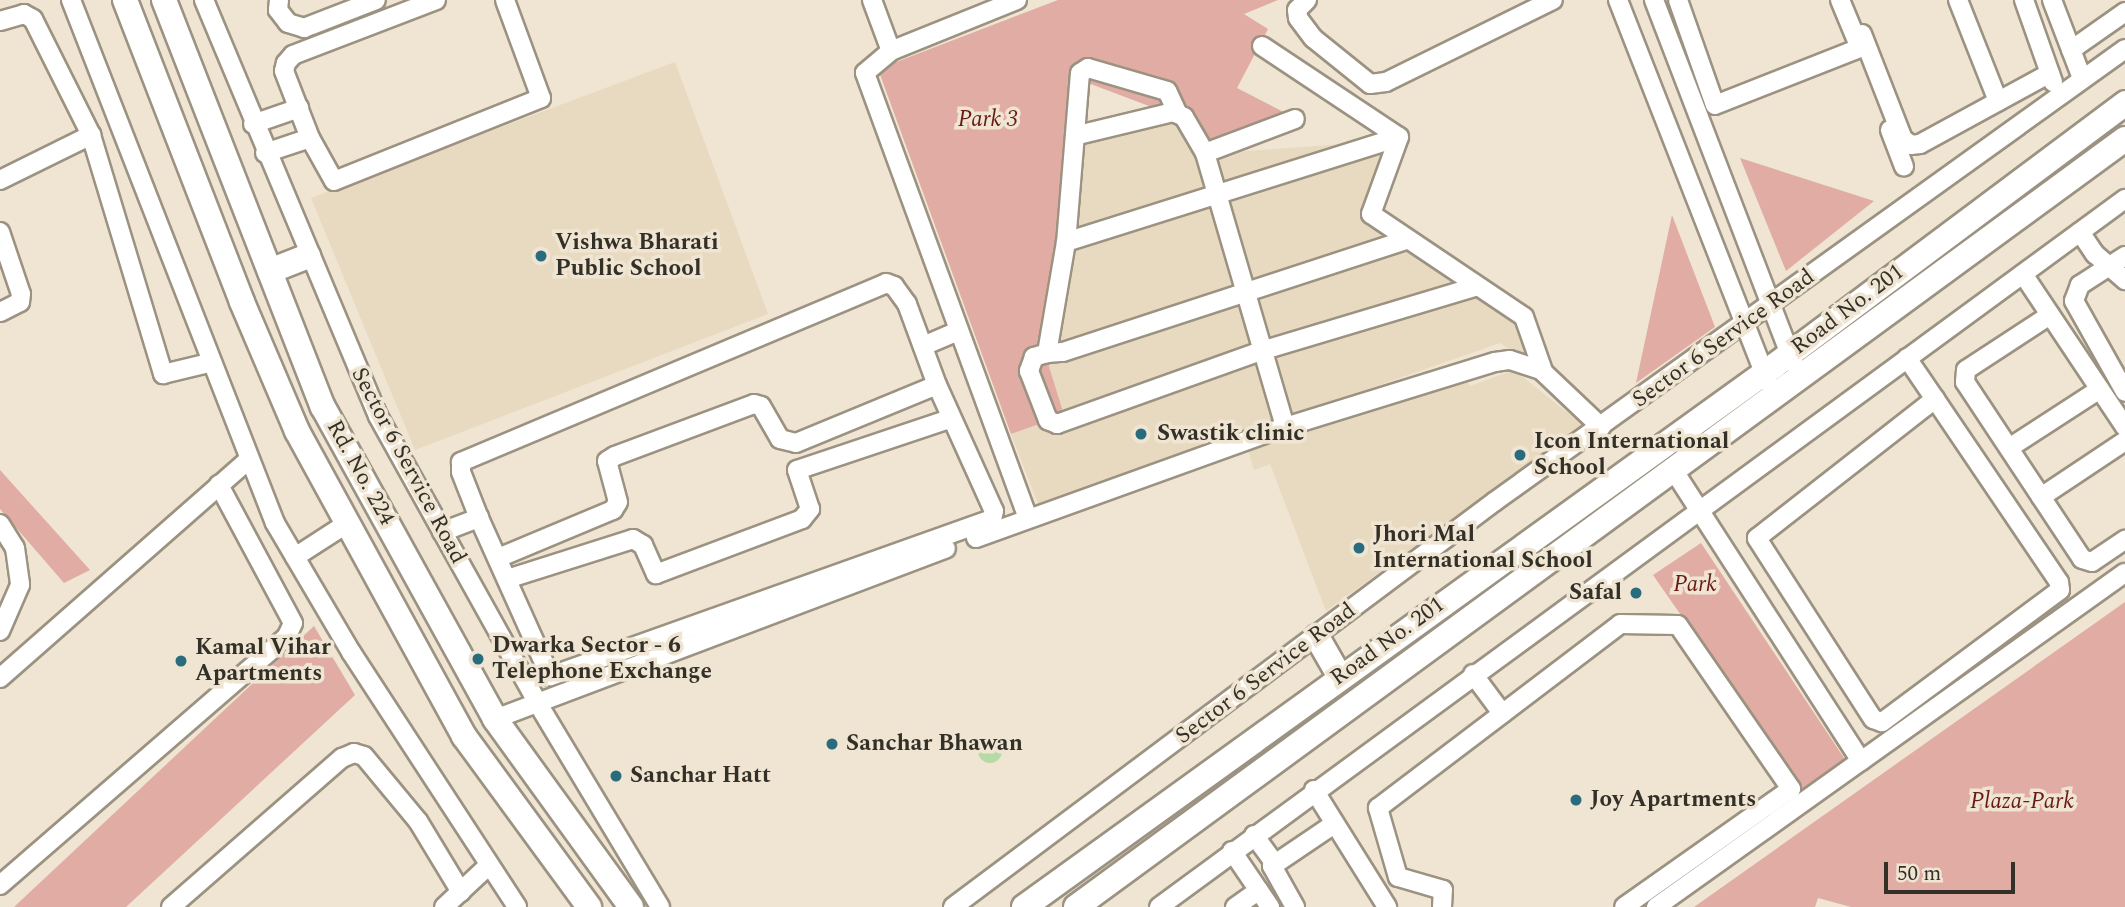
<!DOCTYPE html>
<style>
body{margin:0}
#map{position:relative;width:2125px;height:907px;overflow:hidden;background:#efe5d2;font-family:Spectral,serif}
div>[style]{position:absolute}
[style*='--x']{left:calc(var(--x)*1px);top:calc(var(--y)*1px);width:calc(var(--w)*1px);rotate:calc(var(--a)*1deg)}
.built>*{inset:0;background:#e8dac1}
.green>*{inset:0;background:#e0aca3}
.water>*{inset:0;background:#b5daa6}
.round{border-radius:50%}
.roads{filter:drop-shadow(2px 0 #9c9281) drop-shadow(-2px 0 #9c9281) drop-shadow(0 2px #9c9281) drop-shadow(0 -2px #9c9281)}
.street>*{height:18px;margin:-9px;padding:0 9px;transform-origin:9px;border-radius:9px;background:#fff}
.secondary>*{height:24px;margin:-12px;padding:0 12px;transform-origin:12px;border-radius:12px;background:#fff}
.dots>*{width:19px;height:19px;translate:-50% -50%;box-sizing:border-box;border:4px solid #efe5d2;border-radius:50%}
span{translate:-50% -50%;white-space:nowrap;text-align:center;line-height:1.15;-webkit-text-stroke:7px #efe5d2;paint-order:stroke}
.park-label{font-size:23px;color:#681a13;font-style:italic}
.poi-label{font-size:23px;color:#333028;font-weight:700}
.left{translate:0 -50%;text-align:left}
.right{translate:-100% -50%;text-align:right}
.street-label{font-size:23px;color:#333028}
.scale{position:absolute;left:1884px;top:862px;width:131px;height:32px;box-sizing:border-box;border:4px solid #333028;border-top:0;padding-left:9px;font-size:21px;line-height:24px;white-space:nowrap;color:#333028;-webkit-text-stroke:5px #efe5d2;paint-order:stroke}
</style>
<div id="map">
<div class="built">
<i style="clip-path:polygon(675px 62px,768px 314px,415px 450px,311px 198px)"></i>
<i style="clip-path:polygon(1185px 106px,1204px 154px,1400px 140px,1372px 213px,1520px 318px,1541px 370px,1500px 343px,1038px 504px,1011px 434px,1063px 415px,1047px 360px,1078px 135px)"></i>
<i style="clip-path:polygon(1514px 370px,1583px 425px,1326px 611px,1270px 464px,1254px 470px,1248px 450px,1466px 379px,1470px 386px)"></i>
</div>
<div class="green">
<i style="clip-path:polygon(1058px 0,1278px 0,1244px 14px,1268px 29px,1237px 88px,1299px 120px,1209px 147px,1165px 112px,1080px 80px,1047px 360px,1064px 415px,1011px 434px,878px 69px)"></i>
<i style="clip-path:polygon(1740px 158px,1874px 201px,1786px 271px)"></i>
<i style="clip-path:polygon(1672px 215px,1715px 327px,1636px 383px)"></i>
<i style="clip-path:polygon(0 470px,90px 570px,64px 583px,0 509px)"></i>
<i style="clip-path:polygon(1701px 543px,1848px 764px,1805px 793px,1653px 575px)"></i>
<i style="clip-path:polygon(2125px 602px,2125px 907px,1851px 907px,1818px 898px,1815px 907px,1694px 907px)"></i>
<i style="clip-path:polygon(314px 626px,355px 695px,126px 907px,14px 907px)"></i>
</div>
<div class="water">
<i class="round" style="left:978px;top:739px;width:24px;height:24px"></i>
</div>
<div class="roads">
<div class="street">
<i style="--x:71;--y:0;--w:561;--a:68.69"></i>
<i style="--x:275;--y:523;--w:150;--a:59.5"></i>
<i style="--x:351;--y:652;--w:304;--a:56.9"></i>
<i style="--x:204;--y:0;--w:451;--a:67.3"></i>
<i style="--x:378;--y:416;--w:327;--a:60.9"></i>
<i style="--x:537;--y:702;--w:239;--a:59"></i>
<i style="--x:279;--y:0;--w:10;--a:96"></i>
<i style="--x:278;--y:10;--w:16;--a:52"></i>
<i style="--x:288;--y:23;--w:17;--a:17"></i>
<i style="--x:304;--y:28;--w:77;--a:-21.3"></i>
<i style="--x:436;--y:0;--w:153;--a:159"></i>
<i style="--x:293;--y:55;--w:11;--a:131"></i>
<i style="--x:286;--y:63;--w:8;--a:104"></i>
<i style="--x:284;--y:71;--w:72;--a:68.8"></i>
<i style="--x:310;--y:138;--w:49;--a:60.8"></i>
<i style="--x:334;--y:181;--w:223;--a:-21.8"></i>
<i style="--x:541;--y:98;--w:104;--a:-110.2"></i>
<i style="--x:872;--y:0;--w:54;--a:69.6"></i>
<i style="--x:1017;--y:0;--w:136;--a:158"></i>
<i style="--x:891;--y:51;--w:34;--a:140"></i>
<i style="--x:865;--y:73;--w:474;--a:69.9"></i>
<i style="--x:1307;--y:0;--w:14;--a:135"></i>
<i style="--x:1297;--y:10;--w:8;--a:83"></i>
<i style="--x:1298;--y:18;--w:25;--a:53"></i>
<i style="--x:1313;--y:38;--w:73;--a:38.9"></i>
<i style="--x:1370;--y:84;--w:16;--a:-7"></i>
<i style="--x:1386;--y:82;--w:186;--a:-26.2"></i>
<i style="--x:1618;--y:0;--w:410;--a:68.6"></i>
<i style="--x:1654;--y:0;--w:389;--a:69"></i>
<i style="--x:1678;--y:0;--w:111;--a:70.6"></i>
<i style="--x:1715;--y:105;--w:156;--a:-21.5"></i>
<i style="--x:1860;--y:48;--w:52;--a:-112.6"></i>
<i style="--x:1958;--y:0;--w:109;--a:68.4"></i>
<i style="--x:2024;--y:0;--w:87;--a:70.5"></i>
<i style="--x:2052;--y:0;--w:84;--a:69"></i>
<i style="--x:0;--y:21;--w:25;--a:-16"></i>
<i style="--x:24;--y:14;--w:10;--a:29"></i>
<i style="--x:33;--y:19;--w:130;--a:63.4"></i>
<i style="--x:91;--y:135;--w:250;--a:73.2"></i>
<i style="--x:163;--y:374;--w:47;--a:-13.4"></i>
<i style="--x:1862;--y:34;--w:113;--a:68.7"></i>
<i style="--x:1903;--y:139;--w:10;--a:37"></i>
<i style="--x:1911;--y:145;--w:9;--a:-6"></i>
<i style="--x:1920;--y:144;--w:148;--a:-28.6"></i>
<i style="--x:1262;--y:46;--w:164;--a:33.6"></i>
<i style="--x:1399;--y:137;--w:82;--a:110"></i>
<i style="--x:1371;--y:214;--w:184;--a:33.9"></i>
<i style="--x:1524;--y:317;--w:57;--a:70.6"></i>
<i style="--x:2071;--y:50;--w:66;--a:-35.1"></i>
<i style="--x:1177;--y:112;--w:23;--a:-115"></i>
<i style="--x:1167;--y:91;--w:82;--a:-163.8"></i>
<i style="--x:1088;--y:68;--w:9;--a:148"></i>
<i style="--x:1080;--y:73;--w:170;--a:94.7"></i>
<i style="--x:1066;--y:242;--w:113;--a:99.7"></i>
<i style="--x:1047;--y:353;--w:16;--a:-4"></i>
<i style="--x:1063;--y:352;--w:361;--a:-18.1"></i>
<i style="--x:253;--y:124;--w:49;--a:-19.2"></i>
<i style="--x:1890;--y:130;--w:39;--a:69"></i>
<i style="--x:1078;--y:135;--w:98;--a:-13.6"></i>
<i style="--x:1173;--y:112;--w:12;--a:24"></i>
<i style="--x:1184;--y:117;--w:42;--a:59.7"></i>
<i style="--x:1205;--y:153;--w:285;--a:73.7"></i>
<i style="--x:265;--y:153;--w:47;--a:-18.4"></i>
<i style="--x:1205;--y:153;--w:96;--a:-20.7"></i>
<i style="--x:0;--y:180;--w:102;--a:-26.3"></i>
<i style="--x:0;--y:232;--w:65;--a:71.3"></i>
<i style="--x:21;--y:294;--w:8;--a:97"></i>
<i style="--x:20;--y:302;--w:22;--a:153"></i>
<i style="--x:2080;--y:232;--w:27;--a:56"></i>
<i style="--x:2095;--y:254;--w:40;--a:41"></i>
<i style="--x:1066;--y:242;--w:349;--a:-17.5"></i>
<i style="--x:2125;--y:256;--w:54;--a:147.2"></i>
<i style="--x:2080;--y:285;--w:17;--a:111"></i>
<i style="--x:2074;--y:301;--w:104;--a:60.7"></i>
<i style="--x:2023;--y:274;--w:184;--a:56.3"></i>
<i style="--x:886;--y:283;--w:9;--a:21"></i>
<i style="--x:894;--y:286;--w:22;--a:54"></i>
<i style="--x:907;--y:304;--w:86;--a:69.7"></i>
<i style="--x:937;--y:385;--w:138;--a:65.7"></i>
<i style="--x:994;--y:511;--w:8;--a:104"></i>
<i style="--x:992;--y:519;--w:469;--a:160.4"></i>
<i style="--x:550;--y:676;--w:173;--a:-114.2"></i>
<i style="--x:479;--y:518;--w:49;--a:-111.4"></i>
<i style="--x:461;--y:472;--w:10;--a:-90"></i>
<i style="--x:461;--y:462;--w:461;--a:-22.8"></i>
<i style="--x:2050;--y:315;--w:100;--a:146.8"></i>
<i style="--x:1966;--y:370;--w:12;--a:95"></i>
<i style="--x:1965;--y:382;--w:212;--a:56.5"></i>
<i style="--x:2082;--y:559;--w:10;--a:17"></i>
<i style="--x:2092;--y:562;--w:40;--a:-34"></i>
<i style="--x:923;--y:346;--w:38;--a:-23"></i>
<i style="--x:1047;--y:353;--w:14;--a:163"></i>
<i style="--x:1034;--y:357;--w:15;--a:110"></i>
<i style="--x:1029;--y:371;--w:53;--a:68.8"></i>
<i style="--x:1048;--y:420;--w:10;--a:24"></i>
<i style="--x:1057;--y:424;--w:217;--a:-19.7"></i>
<i style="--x:1261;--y:351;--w:226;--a:-16.7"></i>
<i style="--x:1907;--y:358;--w:50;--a:55.7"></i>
<i style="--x:1935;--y:399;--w:221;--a:55.9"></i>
<i style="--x:2059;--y:582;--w:8;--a:83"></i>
<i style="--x:2060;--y:590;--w:222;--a:143.4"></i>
<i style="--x:1882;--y:722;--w:9;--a:-162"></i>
<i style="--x:1873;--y:719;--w:215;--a:-122.7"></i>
<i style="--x:1757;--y:538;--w:226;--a:-38"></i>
<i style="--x:2009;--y:448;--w:108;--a:-33"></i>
<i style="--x:2041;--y:497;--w:101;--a:-33.7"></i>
<i style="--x:0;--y:524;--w:28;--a:58"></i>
<i style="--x:15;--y:548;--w:37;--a:82"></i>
<i style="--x:20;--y:585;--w:50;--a:113.5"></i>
<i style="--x:442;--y:532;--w:40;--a:-21"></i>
<i style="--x:976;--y:538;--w:328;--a:-19.8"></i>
<i style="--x:1285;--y:427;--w:220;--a:-17.2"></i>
<i style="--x:1495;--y:362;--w:15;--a:-8"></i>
<i style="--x:1510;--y:360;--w:33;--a:18"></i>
<i style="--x:1541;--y:370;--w:83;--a:43.5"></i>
<i style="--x:295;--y:557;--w:61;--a:-32.9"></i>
<i style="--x:498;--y:558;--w:125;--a:-22.7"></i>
<i style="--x:613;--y:510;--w:9;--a:-58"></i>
<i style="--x:618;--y:502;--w:42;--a:-105"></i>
<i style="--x:607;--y:461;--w:9;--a:-32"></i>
<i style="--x:615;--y:456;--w:148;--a:-20.5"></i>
<i style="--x:754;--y:404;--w:7;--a:16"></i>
<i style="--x:761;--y:406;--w:38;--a:60"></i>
<i style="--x:780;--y:439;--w:16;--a:14"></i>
<i style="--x:796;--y:443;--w:152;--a:-22.4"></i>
<i style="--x:507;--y:579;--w:132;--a:-17.6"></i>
<i style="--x:633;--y:539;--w:12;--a:31"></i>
<i style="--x:643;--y:545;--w:32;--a:66"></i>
<i style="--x:656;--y:574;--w:156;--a:-20.6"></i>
<i style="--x:802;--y:519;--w:13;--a:-51"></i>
<i style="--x:810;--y:509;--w:41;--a:-108.4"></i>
<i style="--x:797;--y:470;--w:163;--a:-18.5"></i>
<i style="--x:1473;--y:674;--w:49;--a:53.4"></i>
<i style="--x:0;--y:678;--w:330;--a:-41.3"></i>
<i style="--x:495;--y:719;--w:482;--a:-20.7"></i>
<i style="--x:1861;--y:761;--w:324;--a:-35.5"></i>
<i style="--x:1314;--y:790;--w:138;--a:58"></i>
<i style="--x:1254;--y:835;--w:34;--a:54"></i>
<i style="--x:1232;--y:851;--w:68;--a:55.8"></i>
<i style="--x:0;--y:885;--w:380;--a:-40.9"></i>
<i style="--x:287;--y:636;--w:14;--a:-65"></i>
<i style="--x:293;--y:623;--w:157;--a:-118.2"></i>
<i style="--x:171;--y:907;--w:227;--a:-41.1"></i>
<i style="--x:342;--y:758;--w:13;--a:-23"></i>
<i style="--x:354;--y:753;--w:10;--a:17"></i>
<i style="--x:364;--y:756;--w:85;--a:50.3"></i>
<i style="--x:418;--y:821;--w:83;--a:58.8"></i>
<i style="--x:444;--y:907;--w:60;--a:-43"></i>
<i style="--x:953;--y:907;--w:676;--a:-36.82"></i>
<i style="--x:1494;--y:502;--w:777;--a:-35.67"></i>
<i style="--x:1159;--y:907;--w:1198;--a:-36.24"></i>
<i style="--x:1235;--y:907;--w:29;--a:-35"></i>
<i style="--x:1295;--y:907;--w:47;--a:-119.3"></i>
<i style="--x:1272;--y:866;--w:75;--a:-34.1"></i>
<i style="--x:1442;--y:907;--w:17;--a:-87"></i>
<i style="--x:1443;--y:890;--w:47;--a:-163.9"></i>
<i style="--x:1398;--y:877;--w:72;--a:-106.2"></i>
<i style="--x:1378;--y:808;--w:304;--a:-37.2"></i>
<i style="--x:1620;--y:624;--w:58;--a:1"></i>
<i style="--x:1678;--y:625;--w:199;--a:55.4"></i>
<i style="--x:1791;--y:789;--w:204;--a:144.8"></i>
<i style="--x:1656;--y:907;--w:252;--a:-35.5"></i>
<i style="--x:1861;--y:761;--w:345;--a:-122.8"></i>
</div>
<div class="secondary">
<i style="--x:125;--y:0;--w:324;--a:68.8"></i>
<i style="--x:242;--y:302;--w:140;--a:66.9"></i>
<i style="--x:297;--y:431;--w:348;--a:61.3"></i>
<i style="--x:464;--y:736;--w:212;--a:53.8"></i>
<i style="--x:164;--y:0;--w:437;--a:68.7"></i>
<i style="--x:323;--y:407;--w:356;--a:61.1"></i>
<i style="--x:495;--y:719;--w:232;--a:54.1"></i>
<i style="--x:270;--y:271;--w:41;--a:-21.5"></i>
<i style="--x:1317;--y:637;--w:46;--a:60.1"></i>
<i style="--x:1024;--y:907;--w:925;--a:-35.8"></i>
<i style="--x:1774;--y:366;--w:439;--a:-36.8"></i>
<i style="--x:1076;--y:907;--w:1300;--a:-36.21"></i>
</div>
</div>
<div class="dots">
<i style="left:541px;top:256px;background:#286c7d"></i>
<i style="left:1141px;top:434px;background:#286c7d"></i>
<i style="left:1520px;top:455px;background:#286c7d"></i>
<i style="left:1359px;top:548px;background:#286c7d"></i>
<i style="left:1636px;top:593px;background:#286c7d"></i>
<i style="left:478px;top:659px;background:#286c7d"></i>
<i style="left:181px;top:661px;background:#286c7d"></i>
<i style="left:832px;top:744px;background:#286c7d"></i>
<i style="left:616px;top:776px;background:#286c7d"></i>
<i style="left:1576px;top:800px;background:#286c7d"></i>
</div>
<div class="park-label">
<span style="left:988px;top:120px">Park 3</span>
<span style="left:1695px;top:585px">Park</span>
<span style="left:2022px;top:802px">Plaza-Park</span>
</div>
<div class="poi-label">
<span class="left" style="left:555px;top:256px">Vishwa Bharati<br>Public School</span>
<span class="left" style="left:1157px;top:434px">Swastik clinic</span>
<span class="left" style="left:1534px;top:455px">Icon International<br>School</span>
<span class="left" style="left:1373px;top:548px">Jhori Mal<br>International School</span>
<span class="right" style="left:1622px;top:593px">Safal</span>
<span class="left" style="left:492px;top:659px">Dwarka Sector - 6<br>Telephone Exchange</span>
<span class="left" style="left:195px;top:661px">Kamal Vihar<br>Apartments</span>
<span class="left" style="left:846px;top:744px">Sanchar Bhawan</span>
<span class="left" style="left:630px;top:776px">Sanchar Hatt</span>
<span class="left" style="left:1590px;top:800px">Joy Apartments</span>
</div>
<div class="street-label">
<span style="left:1848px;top:310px;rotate:-37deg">Road No. 201</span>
<span style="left:1724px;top:339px;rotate:-36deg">Sector 6 Service Road</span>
<span style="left:408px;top:466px;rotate:62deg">Sector 6 Service Road</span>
<span style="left:360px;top:473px;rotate:61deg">Rd. No. 224</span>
<span style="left:1388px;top:642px;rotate:-36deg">Road No. 201</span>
<span style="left:1266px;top:674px;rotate:-37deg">Sector 6 Service Road</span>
</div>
<div class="scale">50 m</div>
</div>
